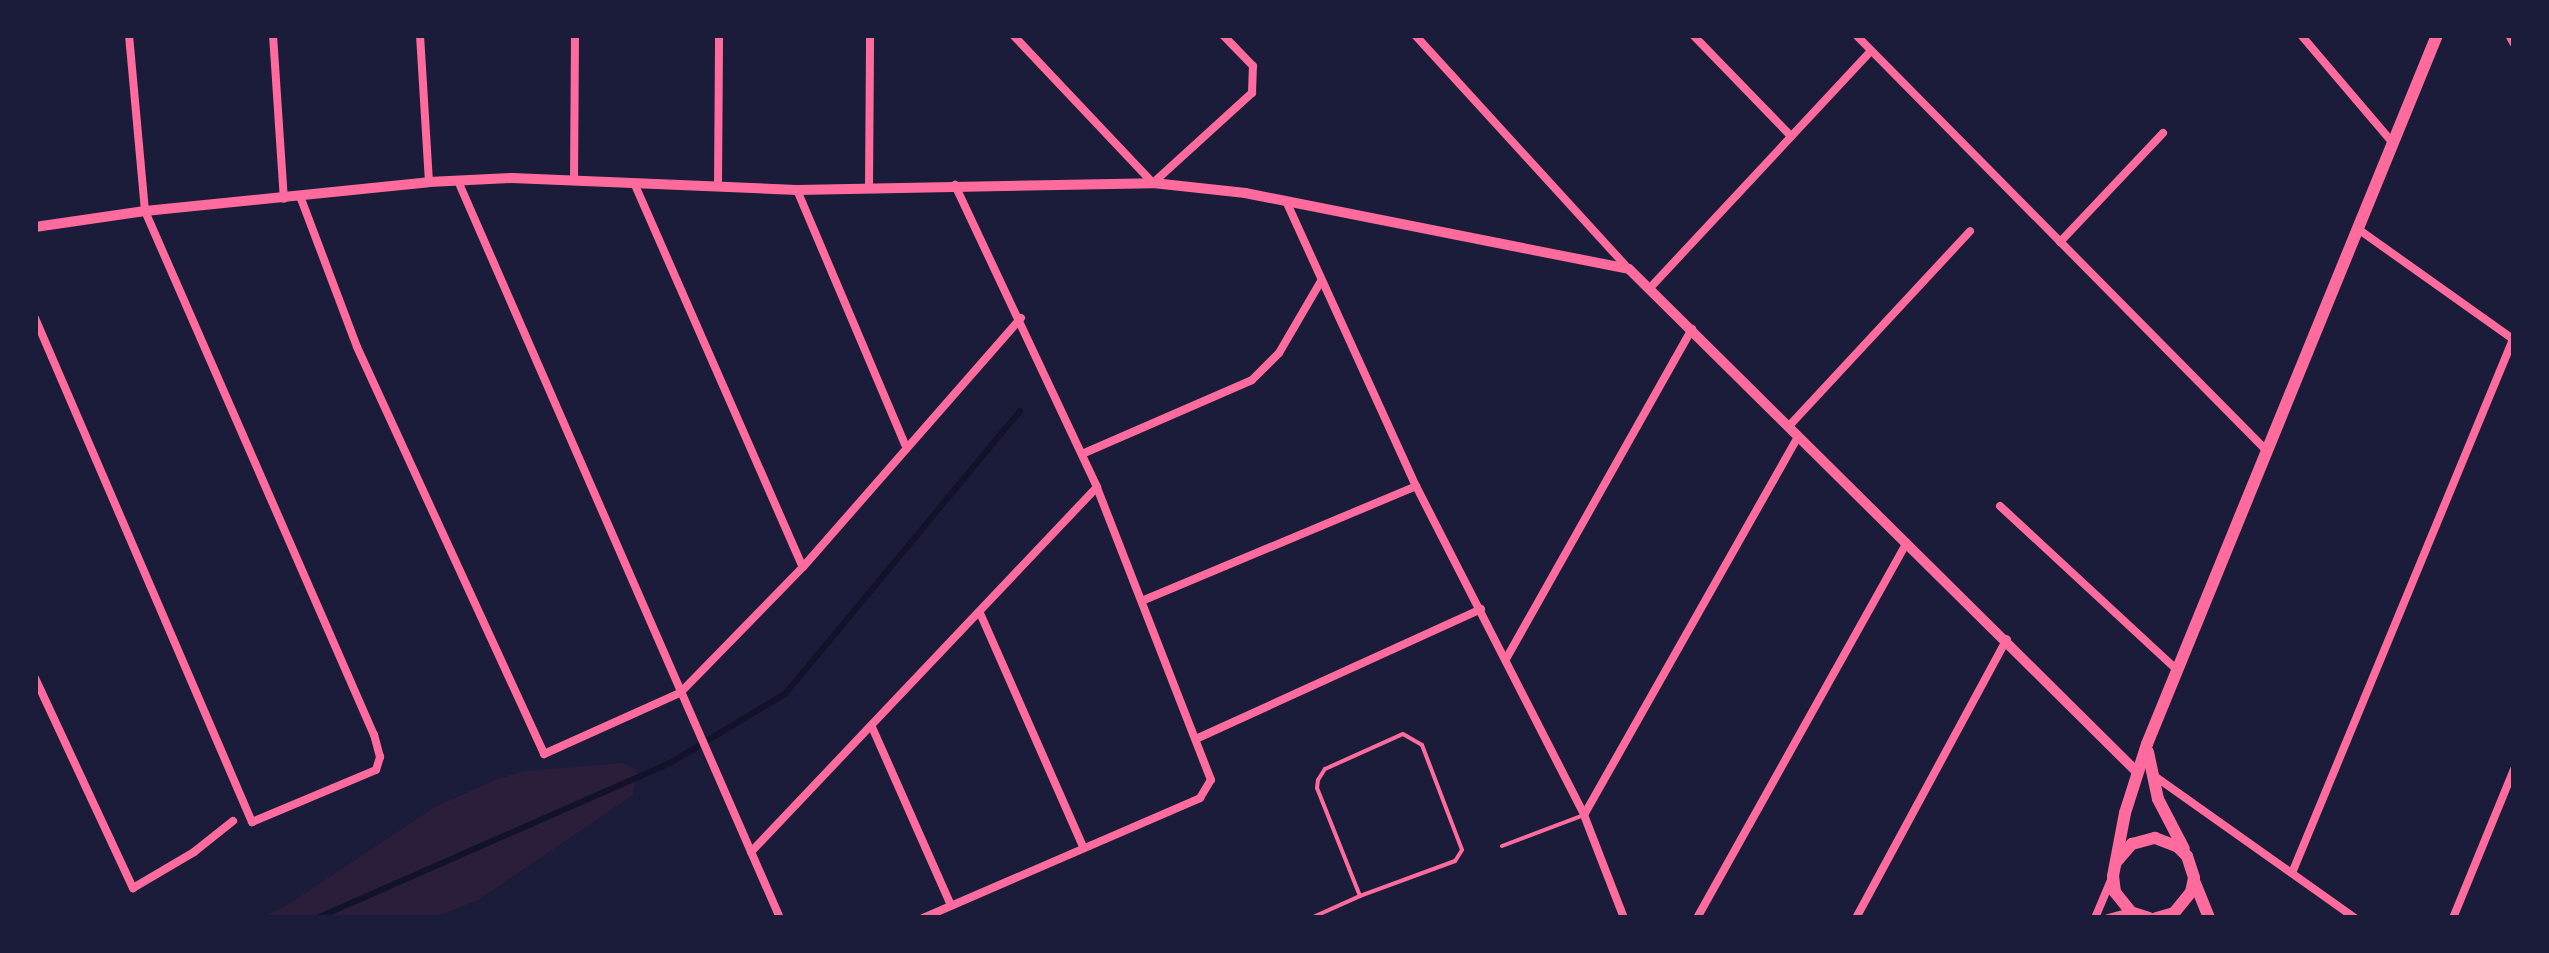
<!DOCTYPE html>
<style>
body{margin:0}
#map{position:relative;width:2549px;height:953px;overflow:hidden;background:#1b1b3a;font-family:Jost,sans-serif}
div>[style]{position:absolute}
[style*='--x']{left:calc(var(--x)*1px);top:calc(var(--y)*1px);width:calc(var(--w)*1px);rotate:calc(var(--a)*1deg)}
.green>*{inset:0;background:#2a1e3b}
.stream>*{height:6px;margin:-3px;padding:0 3px;transform-origin:3px;border-radius:3px;background:#12122b}
.service>*{height:4px;margin:-2px;padding:0 2px;transform-origin:2px;border-radius:2px;background:#ff6b9d}
.minor>*{height:8px;margin:-4px;padding:0 4px;transform-origin:4px;border-radius:4px;background:#ff6b9d}
.tertiary>*{height:10px;margin:-5px;padding:0 5px;transform-origin:5px;border-radius:5px;background:#ff6b9d}
.primary>*{height:12px;margin:-6px;padding:0 6px;transform-origin:6px;border-radius:6px;background:#ff6b9d}
span{translate:-50% -50%;white-space:nowrap;text-align:center;line-height:1.15;-webkit-text-stroke:10px #1b1b3a;paint-order:stroke}
.frame{position:absolute;inset:0;border:38px solid #1b1b3a;pointer-events:none}
</style>
<div id="map">
<div class="green">
<i style="clip-path:polygon(622px 763px,637px 770px,633px 795px,478px 900px,432px 918px,260px 918px,283px 908px,435px 807px,497px 779px,525px 771px)"></i>
</div>
<div class="stream">
<i style="--x:317;--y:918;--w:386;--a:-23.7"></i>
<i style="--x:670;--y:763;--w:134;--a:-31"></i>
<i style="--x:785;--y:694;--w:368;--a:-50.3"></i>
</div>
<div class="service">
<i style="--x:1403;--y:734;--w:22;--a:30"></i>
<i style="--x:1422;--y:745;--w:112;--a:69.1"></i>
<i style="--x:1462;--y:850;--w:13;--a:122"></i>
<i style="--x:1455;--y:861;--w:101;--a:159.8"></i>
<i style="--x:1360;--y:896;--w:116;--a:-111.7"></i>
<i style="--x:1317;--y:788;--w:8;--a:-83"></i>
<i style="--x:1318;--y:780;--w:13;--a:-58"></i>
<i style="--x:1325;--y:769;--w:85;--a:-24.2"></i>
<i style="--x:1502;--y:846;--w:88;--a:-20.7"></i>
<i style="--x:1311;--y:918;--w:54;--a:-24.2"></i>
</div>
<div class="minor">
<i style="--x:273;--y:35;--w:164;--a:86.2"></i>
<i style="--x:420;--y:35;--w:147;--a:86.5"></i>
<i style="--x:1013;--y:35;--w:204;--a:46.6"></i>
<i style="--x:1153;--y:183;--w:134;--a:-42.3"></i>
<i style="--x:1252;--y:93;--w:27;--a:-88"></i>
<i style="--x:1253;--y:66;--w:43;--a:-134.1"></i>
<i style="--x:1415;--y:35;--w:316;--a:47.6"></i>
<i style="--x:1693;--y:35;--w:138;--a:45.9"></i>
<i style="--x:1856;--y:35;--w:585;--a:45.35"></i>
<i style="--x:2301;--y:35;--w:140;--a:49.6"></i>
<i style="--x:2509;--y:35;--w:10;--a:61"></i>
<i style="--x:574;--y:180;--w:145;--a:-89.6"></i>
<i style="--x:458;--y:181;--w:804;--a:66.4"></i>
<i style="--x:635;--y:185;--w:417;--a:66.3"></i>
<i style="--x:718;--y:187;--w:152;--a:-89.6"></i>
<i style="--x:869;--y:189;--w:154;--a:-89.6"></i>
<i style="--x:797;--y:190;--w:277;--a:67"></i>
<i style="--x:300;--y:196;--w:161;--a:69.3"></i>
<i style="--x:357;--y:347;--w:448;--a:65.3"></i>
<i style="--x:544;--y:754;--w:149;--a:-24.2"></i>
<i style="--x:680;--y:693;--w:176;--a:-45.7"></i>
<i style="--x:803;--y:567;--w:331;--a:-48.8"></i>
<i style="--x:1286;--y:201;--w:313;--a:65.5"></i>
<i style="--x:1416;--y:486;--w:369;--a:62.9"></i>
<i style="--x:1584;--y:815;--w:110;--a:68.8"></i>
<i style="--x:2358;--y:229;--w:190;--a:35.4"></i>
<i style="--x:2060;--y:242;--w:150;--a:-46.6"></i>
<i style="--x:1649;--y:289;--w:325;--a:-47"></i>
<i style="--x:35;--y:318;--w:549;--a:66.71"></i>
<i style="--x:252;--y:822;--w:134;--a:-22.8"></i>
<i style="--x:376;--y:770;--w:14;--a:-73"></i>
<i style="--x:380;--y:757;--w:23;--a:-105"></i>
<i style="--x:374;--y:735;--w:572;--a:-113.61"></i>
<i style="--x:145;--y:211;--w:177;--a:-95.2"></i>
<i style="--x:1789;--y:426;--w:266;--a:-47.1"></i>
<i style="--x:1082;--y:454;--w:185;--a:-23.5"></i>
<i style="--x:1252;--y:380;--w:38;--a:-45"></i>
<i style="--x:1279;--y:353;--w:83;--a:-59.7"></i>
<i style="--x:2000;--y:506;--w:243;--a:42.8"></i>
<i style="--x:1144;--y:600;--w:295;--a:-22.7"></i>
<i style="--x:980;--y:613;--w:255;--a:66.2"></i>
<i style="--x:1506;--y:659;--w:379;--a:-60.6"></i>
<i style="--x:35;--y:678;--w:232;--a:65"></i>
<i style="--x:133;--y:888;--w:71;--a:-30.5"></i>
<i style="--x:194;--y:852;--w:50;--a:-38.5"></i>
<i style="--x:872;--y:727;--w:195;--a:66.1"></i>
<i style="--x:1198;--y:738;--w:311;--a:-24.5"></i>
<i style="--x:2153;--y:775;--w:247;--a:35.3"></i>
<i style="--x:1584;--y:815;--w:435;--a:-60.5"></i>
<i style="--x:751;--y:852;--w:503;--a:-46.53"></i>
<i style="--x:2292;--y:873;--w:580;--a:-67.5"></i>
<i style="--x:923;--y:918;--w:302;--a:-23.4"></i>
<i style="--x:1200;--y:798;--w:21;--a:-59"></i>
<i style="--x:1211;--y:780;--w:314;--a:-111.3"></i>
<i style="--x:1097;--y:487;--w:334;--a:-115.2"></i>
<i style="--x:1697;--y:918;--w:430;--a:-60.8"></i>
<i style="--x:1856;--y:918;--w:317;--a:-61.6"></i>
<i style="--x:2095;--y:918;--w:41;--a:-67.2"></i>
<i style="--x:2108;--y:918;--w:24;--a:-15"></i>
<i style="--x:2453;--y:918;--w:161;--a:-67.7"></i>
</div>
<div class="tertiary">
<i style="--x:35;--y:227;--w:111;--a:-8.3"></i>
<i style="--x:145;--y:211;--w:285;--a:-5.8"></i>
<i style="--x:429;--y:182;--w:83;--a:-2.8"></i>
<i style="--x:512;--y:178;--w:285;--a:2.4"></i>
<i style="--x:797;--y:190;--w:356;--a:-1.1"></i>
<i style="--x:1153;--y:183;--w:93;--a:6.2"></i>
<i style="--x:1245;--y:193;--w:391;--a:11.2"></i>
<i style="--x:1629;--y:269;--w:716;--a:44.72"></i>
</div>
<div class="primary">
<i style="--x:2148;--y:752;--w:48;--a:78"></i>
<i style="--x:2158;--y:799;--w:56;--a:62.5"></i>
<i style="--x:2117;--y:861;--w:23;--a:-49"></i>
<i style="--x:2132;--y:844;--w:24;--a:-15"></i>
<i style="--x:2155;--y:838;--w:25;--a:21"></i>
<i style="--x:2178;--y:847;--w:13;--a:45"></i>
<i style="--x:2187;--y:856;--w:23;--a:72"></i>
<i style="--x:2194;--y:878;--w:14;--a:102"></i>
<i style="--x:2191;--y:892;--w:27;--a:129"></i>
<i style="--x:2174;--y:913;--w:19;--a:164"></i>
<i style="--x:2195;--y:883;--w:38;--a:68"></i>
<i style="--x:2149;--y:918;--w:19;--a:-162"></i>
<i style="--x:2131;--y:912;--w:26;--a:-129"></i>
<i style="--x:2115;--y:892;--w:16;--a:-97"></i>
<i style="--x:2113;--y:876;--w:64;--a:-79.2"></i>
<i style="--x:2125;--y:813;--w:72;--a:-72.3"></i>
<i style="--x:2147;--y:744;--w:766;--a:-67.75"></i>
</div>
<div class="frame"></div>
</div>
